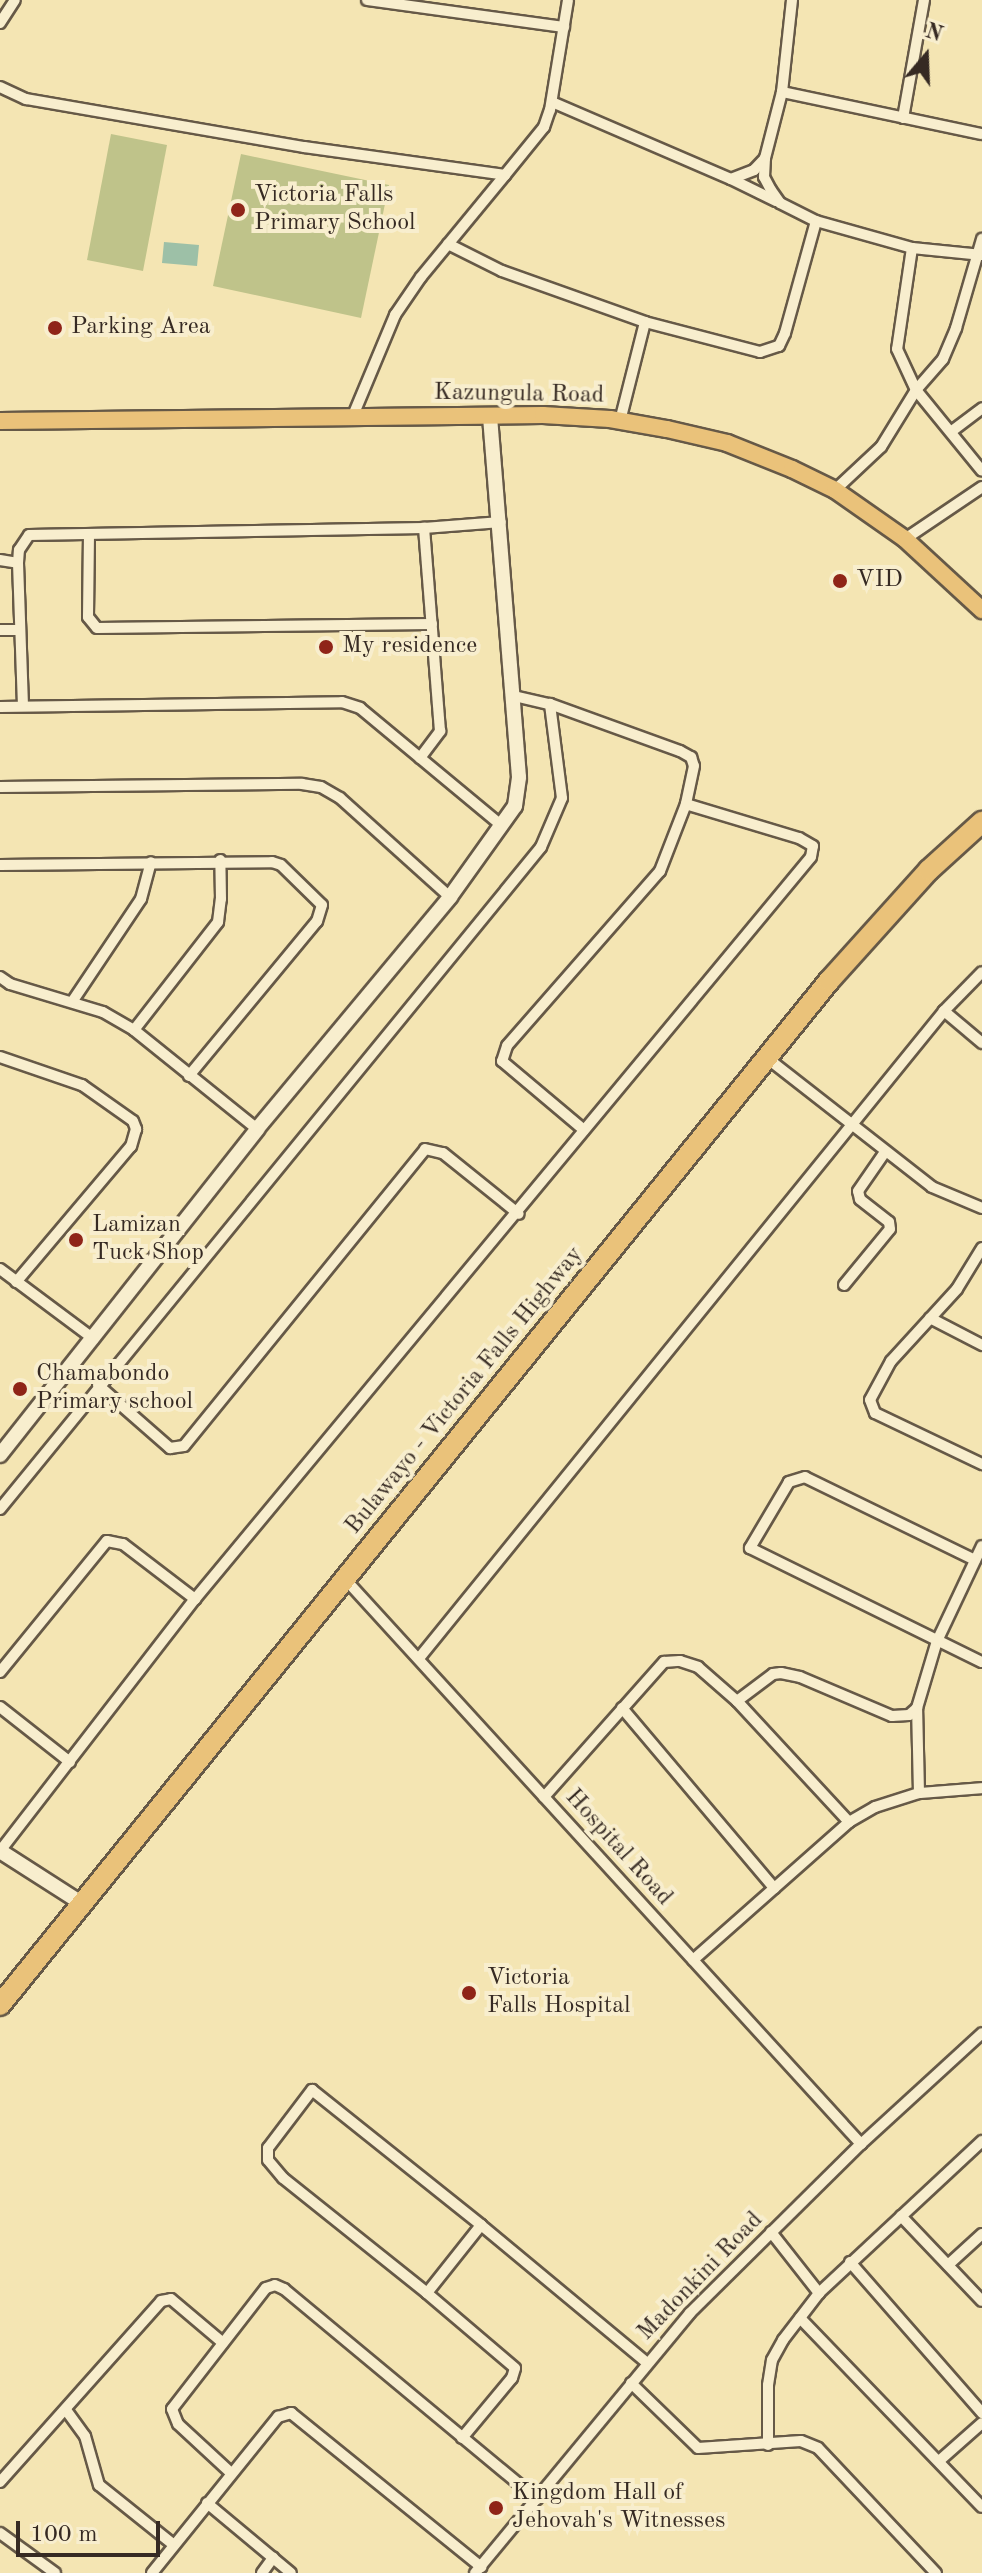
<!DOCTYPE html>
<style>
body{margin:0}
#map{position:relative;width:982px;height:2573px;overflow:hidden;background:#f4e5b3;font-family:"Old Standard TT",serif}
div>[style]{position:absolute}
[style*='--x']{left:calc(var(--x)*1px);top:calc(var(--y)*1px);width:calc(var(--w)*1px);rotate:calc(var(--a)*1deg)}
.green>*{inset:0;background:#bfc38a}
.water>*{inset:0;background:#9dc0a7}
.roads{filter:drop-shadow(2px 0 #665947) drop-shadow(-2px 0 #665947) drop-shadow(0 2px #665947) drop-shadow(0 -2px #665947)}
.street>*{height:10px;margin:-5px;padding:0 5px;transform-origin:5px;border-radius:5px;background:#f8eece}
.secondary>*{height:14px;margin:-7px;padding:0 7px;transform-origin:7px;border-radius:7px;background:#f8eece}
.primary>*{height:16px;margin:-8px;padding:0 8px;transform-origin:8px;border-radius:8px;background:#eac27a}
.highway>*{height:20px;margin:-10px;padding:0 10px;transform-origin:10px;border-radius:10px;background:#eac27a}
.dots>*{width:22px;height:22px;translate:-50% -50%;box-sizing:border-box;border:4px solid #f8eece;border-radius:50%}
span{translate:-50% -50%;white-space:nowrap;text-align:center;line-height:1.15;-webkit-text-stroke:8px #f8eece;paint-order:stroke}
.poi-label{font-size:24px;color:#362a23}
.left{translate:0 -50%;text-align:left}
.street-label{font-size:24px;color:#362a23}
.north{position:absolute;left:886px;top:16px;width:80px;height:80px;-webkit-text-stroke:6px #f8eece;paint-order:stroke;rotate:19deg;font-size:22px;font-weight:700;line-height:32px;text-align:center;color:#362a23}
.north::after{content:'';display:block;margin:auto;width:28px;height:36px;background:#362a23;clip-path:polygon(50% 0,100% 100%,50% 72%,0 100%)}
.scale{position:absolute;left:16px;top:2521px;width:144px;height:36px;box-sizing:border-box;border:4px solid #362a23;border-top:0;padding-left:10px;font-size:24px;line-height:28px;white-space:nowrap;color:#362a23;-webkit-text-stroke:6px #f8eece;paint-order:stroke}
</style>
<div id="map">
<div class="green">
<i style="clip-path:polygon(111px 134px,167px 145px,143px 271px,87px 260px)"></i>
<i style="clip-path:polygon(241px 154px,389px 185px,361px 318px,213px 286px)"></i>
</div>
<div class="water">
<i style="clip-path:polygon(164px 242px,199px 245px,197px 266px,162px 263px)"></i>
</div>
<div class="roads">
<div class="street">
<i style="--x:367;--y:0;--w:199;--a:7.8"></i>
<i style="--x:792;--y:0;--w:93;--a:96.2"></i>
<i style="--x:782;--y:92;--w:68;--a:104.4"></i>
<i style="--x:765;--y:158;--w:19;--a:93"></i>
<i style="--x:764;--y:177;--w:15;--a:62"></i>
<i style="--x:771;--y:190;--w:16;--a:55"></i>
<i style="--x:780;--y:203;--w:40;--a:26.6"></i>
<i style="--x:816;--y:221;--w:100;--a:15.7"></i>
<i style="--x:0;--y:23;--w:27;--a:-57"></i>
<i style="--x:0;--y:87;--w:29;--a:25"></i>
<i style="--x:26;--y:99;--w:282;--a:9.8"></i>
<i style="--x:304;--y:147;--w:203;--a:7.9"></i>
<i style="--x:505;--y:175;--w:62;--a:-50.9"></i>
<i style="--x:544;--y:127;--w:18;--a:-71"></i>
<i style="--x:550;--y:110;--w:111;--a:-80.7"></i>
<i style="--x:782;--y:92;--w:204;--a:11.9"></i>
<i style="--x:552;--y:102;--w:195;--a:23.3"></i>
<i style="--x:731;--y:179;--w:25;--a:-21"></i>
<i style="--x:754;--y:170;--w:16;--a:-47"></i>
<i style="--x:903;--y:118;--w:120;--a:-79.9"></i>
<i style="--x:731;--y:179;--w:50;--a:26.1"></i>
<i style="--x:448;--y:244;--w:60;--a:26.6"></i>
<i style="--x:502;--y:271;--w:152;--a:19.6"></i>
<i style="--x:645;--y:322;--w:119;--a:14.6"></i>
<i style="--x:760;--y:352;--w:20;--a:-18"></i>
<i style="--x:779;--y:346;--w:14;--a:-65"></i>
<i style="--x:785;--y:333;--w:116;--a:-74.5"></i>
<i style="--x:982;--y:255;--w:70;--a:-174.3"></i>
<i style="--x:912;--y:248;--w:102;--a:98.4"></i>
<i style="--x:897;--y:349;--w:45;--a:65.1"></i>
<i style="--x:916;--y:390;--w:104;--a:50.8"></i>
<i style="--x:352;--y:418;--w:112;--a:-67.3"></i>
<i style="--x:395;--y:315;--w:46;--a:-55.6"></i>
<i style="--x:421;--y:277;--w:132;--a:-50.5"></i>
<i style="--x:620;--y:421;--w:102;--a:-75.8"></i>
<i style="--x:952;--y:431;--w:38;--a:-37"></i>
<i style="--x:835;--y:490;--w:63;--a:-43.1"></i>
<i style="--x:881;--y:447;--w:67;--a:-58.4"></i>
<i style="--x:916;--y:390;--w:41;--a:-48.9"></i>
<i style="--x:943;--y:359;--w:34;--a:-67"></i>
<i style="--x:956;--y:328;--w:93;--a:-73.7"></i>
<i style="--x:89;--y:534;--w:83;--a:90.7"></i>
<i style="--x:88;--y:617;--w:14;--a:51"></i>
<i style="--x:97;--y:628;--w:335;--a:-0.7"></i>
<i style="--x:905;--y:539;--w:93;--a:-34"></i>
<i style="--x:0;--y:560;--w:18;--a:9"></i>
<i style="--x:0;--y:630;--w:20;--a:0"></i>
<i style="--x:514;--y:696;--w:37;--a:13"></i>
<i style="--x:550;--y:704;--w:138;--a:19.9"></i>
<i style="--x:680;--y:751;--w:13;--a:29"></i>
<i style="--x:691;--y:757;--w:9;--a:72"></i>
<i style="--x:694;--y:766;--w:39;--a:102"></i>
<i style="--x:686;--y:804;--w:72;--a:111.2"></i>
<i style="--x:660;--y:871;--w:232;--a:131.2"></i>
<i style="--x:507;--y:1046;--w:16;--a:108"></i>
<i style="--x:502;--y:1061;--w:107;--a:40.1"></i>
<i style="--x:23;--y:706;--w:143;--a:-92"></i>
<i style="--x:18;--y:563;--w:13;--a:-86"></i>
<i style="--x:19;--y:550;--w:18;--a:-56"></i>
<i style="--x:29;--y:535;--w:395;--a:-1"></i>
<i style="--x:424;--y:528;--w:77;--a:-4.5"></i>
<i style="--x:0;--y:707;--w:342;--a:-0.8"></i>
<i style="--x:342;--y:702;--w:19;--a:18"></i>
<i style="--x:360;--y:708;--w:185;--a:39.7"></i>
<i style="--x:420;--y:758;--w:34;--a:-53"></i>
<i style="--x:440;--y:731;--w:204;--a:-94.5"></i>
<i style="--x:0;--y:787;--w:302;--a:-0.6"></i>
<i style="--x:302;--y:784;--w:19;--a:9"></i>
<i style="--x:321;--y:787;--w:22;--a:30"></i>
<i style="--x:340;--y:798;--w:148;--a:42"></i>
<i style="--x:0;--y:865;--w:272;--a:-0.6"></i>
<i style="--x:272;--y:862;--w:9;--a:18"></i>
<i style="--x:281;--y:865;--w:57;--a:44.3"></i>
<i style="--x:322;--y:905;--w:17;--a:107"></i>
<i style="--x:317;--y:921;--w:201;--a:129.6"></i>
<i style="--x:0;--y:977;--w:12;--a:35"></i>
<i style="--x:10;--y:984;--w:97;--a:16.8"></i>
<i style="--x:103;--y:1012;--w:36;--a:30"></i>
<i style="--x:134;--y:1030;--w:158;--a:38.8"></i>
<i style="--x:72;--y:1002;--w:124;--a:-56.2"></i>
<i style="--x:141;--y:899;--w:38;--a:-75"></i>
<i style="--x:944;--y:1011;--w:50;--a:40.1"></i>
<i style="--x:134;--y:1030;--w:137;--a:-52.1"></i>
<i style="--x:218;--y:922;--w:23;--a:-83"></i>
<i style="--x:221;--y:899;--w:39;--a:-91"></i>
<i style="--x:0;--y:1057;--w:87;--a:18.9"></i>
<i style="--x:82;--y:1085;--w:62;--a:35.2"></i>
<i style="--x:133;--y:1121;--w:9;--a:69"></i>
<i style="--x:136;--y:1129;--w:18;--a:106"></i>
<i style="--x:131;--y:1146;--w:178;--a:130.2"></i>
<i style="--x:767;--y:1058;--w:209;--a:38"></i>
<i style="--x:932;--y:1187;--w:54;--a:22.8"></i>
<i style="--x:982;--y:1248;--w:48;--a:121.4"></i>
<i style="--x:957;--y:1289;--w:98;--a:132.5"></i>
<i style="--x:891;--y:1361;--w:44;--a:118.3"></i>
<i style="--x:870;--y:1400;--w:14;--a:69"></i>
<i style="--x:875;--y:1413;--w:119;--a:25.5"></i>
<i style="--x:0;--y:1269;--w:117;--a:36.7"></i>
<i style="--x:844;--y:1285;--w:72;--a:-50.6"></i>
<i style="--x:890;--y:1229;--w:7;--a:-98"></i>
<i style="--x:889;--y:1222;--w:37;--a:-142"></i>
<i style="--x:860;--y:1199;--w:8;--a:-104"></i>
<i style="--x:858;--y:1191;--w:47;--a:-55.3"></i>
<i style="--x:930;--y:1318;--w:59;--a:27.4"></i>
<i style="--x:98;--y:1385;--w:96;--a:41.2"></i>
<i style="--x:170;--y:1448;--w:14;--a:-8"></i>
<i style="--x:184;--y:1446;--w:382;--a:-50.9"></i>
<i style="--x:425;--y:1149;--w:18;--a:13"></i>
<i style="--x:443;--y:1153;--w:97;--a:38.8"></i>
<i style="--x:0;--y:1509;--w:855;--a:-50.74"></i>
<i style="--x:541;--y:847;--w:53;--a:-66.8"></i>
<i style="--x:562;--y:798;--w:95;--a:-97.3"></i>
<i style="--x:975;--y:1560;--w:189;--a:-154"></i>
<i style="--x:805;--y:1477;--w:17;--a:163"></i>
<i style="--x:789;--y:1482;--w:77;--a:120.6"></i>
<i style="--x:750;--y:1548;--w:258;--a:26.2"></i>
<i style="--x:346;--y:1580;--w:764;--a:47.6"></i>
<i style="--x:420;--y:1657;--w:832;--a:-50.95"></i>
<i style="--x:944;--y:1011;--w:54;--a:-45.7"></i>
<i style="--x:0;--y:1672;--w:169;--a:-50.8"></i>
<i style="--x:107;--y:1541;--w:16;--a:11"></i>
<i style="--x:123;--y:1544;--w:91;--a:37.4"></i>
<i style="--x:737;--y:1701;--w:45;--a:-36.9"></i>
<i style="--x:773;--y:1674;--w:8;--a:-7"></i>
<i style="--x:781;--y:1673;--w:19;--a:12"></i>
<i style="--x:800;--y:1677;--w:100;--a:23"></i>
<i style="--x:892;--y:1716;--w:17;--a:-3"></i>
<i style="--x:909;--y:1715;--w:11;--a:-41"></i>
<i style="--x:0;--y:1707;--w:89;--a:38.2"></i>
<i style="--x:622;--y:1708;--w:236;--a:49.8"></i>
<i style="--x:919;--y:1793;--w:85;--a:-91.3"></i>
<i style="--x:917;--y:1708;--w:70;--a:-73.4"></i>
<i style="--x:937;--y:1641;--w:105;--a:-64.7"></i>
<i style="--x:544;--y:1797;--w:181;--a:-48.4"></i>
<i style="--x:664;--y:1662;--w:16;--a:-4"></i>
<i style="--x:680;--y:1661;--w:19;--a:18"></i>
<i style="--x:698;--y:1667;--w:52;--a:41.1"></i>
<i style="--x:737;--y:1701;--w:165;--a:47.2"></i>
<i style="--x:0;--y:1851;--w:319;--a:-52.3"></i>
<i style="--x:195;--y:1599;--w:964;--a:-50.3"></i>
<i style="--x:811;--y:857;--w:11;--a:-80"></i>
<i style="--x:813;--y:846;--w:16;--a:-150"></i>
<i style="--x:799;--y:838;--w:118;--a:-163.3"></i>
<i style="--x:693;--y:1960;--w:208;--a:-41.5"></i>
<i style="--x:849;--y:1822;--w:30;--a:-30"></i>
<i style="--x:875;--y:1807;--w:46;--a:-17.7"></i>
<i style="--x:919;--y:1793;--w:63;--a:-4.5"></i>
<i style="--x:901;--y:2216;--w:117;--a:46.4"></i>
<i style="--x:771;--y:2232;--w:78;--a:51.8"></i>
<i style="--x:850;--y:2262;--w:201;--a:48.8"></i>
<i style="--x:948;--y:2265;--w:46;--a:-42.4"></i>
<i style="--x:427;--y:2293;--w:184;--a:-141.4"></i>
<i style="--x:283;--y:2178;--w:23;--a:-130"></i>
<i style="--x:268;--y:2160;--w:12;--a:-90"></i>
<i style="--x:268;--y:2148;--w:73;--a:-52.8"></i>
<i style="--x:312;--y:2090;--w:216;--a:38.6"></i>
<i style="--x:800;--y:2318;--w:262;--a:46.1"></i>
<i style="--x:631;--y:2383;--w:93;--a:44.1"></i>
<i style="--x:698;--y:2448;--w:103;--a:-3.9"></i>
<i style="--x:801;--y:2441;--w:18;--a:22"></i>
<i style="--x:818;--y:2448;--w:172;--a:46.7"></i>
<i style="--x:66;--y:2410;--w:32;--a:54"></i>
<i style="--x:85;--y:2436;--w:51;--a:74.1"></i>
<i style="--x:99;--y:2485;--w:96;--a:38.7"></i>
<i style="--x:462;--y:2438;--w:78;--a:-50.2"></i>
<i style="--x:512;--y:2378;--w:10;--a:-73"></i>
<i style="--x:515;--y:2368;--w:116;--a:-139.6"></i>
<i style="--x:427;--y:2293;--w:87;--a:-51.5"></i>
<i style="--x:481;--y:2225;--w:216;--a:39.7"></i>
<i style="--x:768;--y:2445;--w:60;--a:-90"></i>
<i style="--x:768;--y:2385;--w:25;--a:-81"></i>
<i style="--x:772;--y:2360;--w:23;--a:-61"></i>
<i style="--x:783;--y:2340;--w:59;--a:-52.5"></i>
<i style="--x:819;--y:2293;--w:223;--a:-43"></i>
<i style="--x:939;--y:2461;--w:57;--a:-41.5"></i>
<i style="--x:231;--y:2473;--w:72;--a:-137.2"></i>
<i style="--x:178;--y:2424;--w:16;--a:-112"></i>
<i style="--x:172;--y:2409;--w:153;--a:-52.2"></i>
<i style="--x:266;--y:2288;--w:9;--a:-18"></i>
<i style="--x:275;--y:2285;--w:10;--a:24"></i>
<i style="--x:284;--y:2289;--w:329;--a:39.7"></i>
<i style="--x:0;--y:2482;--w:242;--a:-48.3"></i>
<i style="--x:161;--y:2301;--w:10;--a:-11"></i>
<i style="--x:171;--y:2299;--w:68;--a:40.2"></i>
<i style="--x:207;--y:2503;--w:109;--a:39.8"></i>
<i style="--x:0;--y:2533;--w:68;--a:36"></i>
<i style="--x:152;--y:2573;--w:201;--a:-51.1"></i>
<i style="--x:278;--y:2417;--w:14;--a:-17"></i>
<i style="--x:291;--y:2413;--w:245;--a:39"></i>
<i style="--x:262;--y:2573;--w:19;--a:-54"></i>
<i style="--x:475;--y:2573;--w:337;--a:-50.4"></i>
<i style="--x:690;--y:2313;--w:240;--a:-44.7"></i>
<i style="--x:861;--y:2144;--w:164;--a:-42.5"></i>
</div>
<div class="secondary">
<i style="--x:0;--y:1455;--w:415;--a:-51.7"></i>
<i style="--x:257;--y:1129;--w:302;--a:-50.2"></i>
<i style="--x:450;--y:897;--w:112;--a:-54.5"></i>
<i style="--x:515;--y:806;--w:29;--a:-82"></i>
<i style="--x:519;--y:777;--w:362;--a:-94.6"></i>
<i style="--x:0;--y:1851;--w:98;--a:32.6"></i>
</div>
<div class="primary">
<i style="--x:0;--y:421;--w:543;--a:-0.63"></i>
<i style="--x:543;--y:415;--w:67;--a:3.4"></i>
<i style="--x:610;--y:419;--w:58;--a:10"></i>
<i style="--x:667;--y:429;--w:62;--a:13.1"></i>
<i style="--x:727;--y:443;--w:70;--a:21.8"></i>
<i style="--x:792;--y:469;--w:48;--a:26"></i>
<i style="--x:835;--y:490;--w:85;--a:35"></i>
<i style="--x:905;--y:539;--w:105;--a:42.7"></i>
</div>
<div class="highway">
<i style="--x:0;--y:2005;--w:1318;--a:-51.01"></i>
<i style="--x:829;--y:981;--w:149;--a:-48"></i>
<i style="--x:929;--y:870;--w:72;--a:-42.2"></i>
</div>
</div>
<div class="dots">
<i style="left:238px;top:210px;background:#8f2418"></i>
<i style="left:55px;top:328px;background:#8f2418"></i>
<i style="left:840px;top:581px;background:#8f2418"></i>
<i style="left:326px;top:647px;background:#8f2418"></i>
<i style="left:76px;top:1240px;background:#8f2418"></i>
<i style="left:20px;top:1389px;background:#8f2418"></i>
<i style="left:469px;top:1993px;background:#8f2418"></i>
<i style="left:496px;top:2508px;background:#8f2418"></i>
</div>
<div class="poi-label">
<span class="left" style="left:254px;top:210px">Victoria Falls<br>Primary School</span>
<span class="left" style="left:71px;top:328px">Parking Area</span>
<span class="left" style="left:856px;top:581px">VID</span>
<span class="left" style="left:342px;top:647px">My residence</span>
<span class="left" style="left:92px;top:1240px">Lamizan<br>Tuck Shop</span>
<span class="left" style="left:36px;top:1389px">Chamabondo<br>Primary school</span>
<span class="left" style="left:487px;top:1993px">Victoria<br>Falls Hospital</span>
<span class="left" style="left:512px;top:2508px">Kingdom Hall of<br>Jehovah's Witnesses</span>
</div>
<div class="street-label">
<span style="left:519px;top:395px;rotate:1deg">Kazungula Road</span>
<span style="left:465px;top:1391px;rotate:-51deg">Bulawayo - Victoria Falls Highway</span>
<span style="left:618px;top:1848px;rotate:48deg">Hospital Road</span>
<span style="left:701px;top:2277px;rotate:-46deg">Madonkini Road</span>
</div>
<div class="north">N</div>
<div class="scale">100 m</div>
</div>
